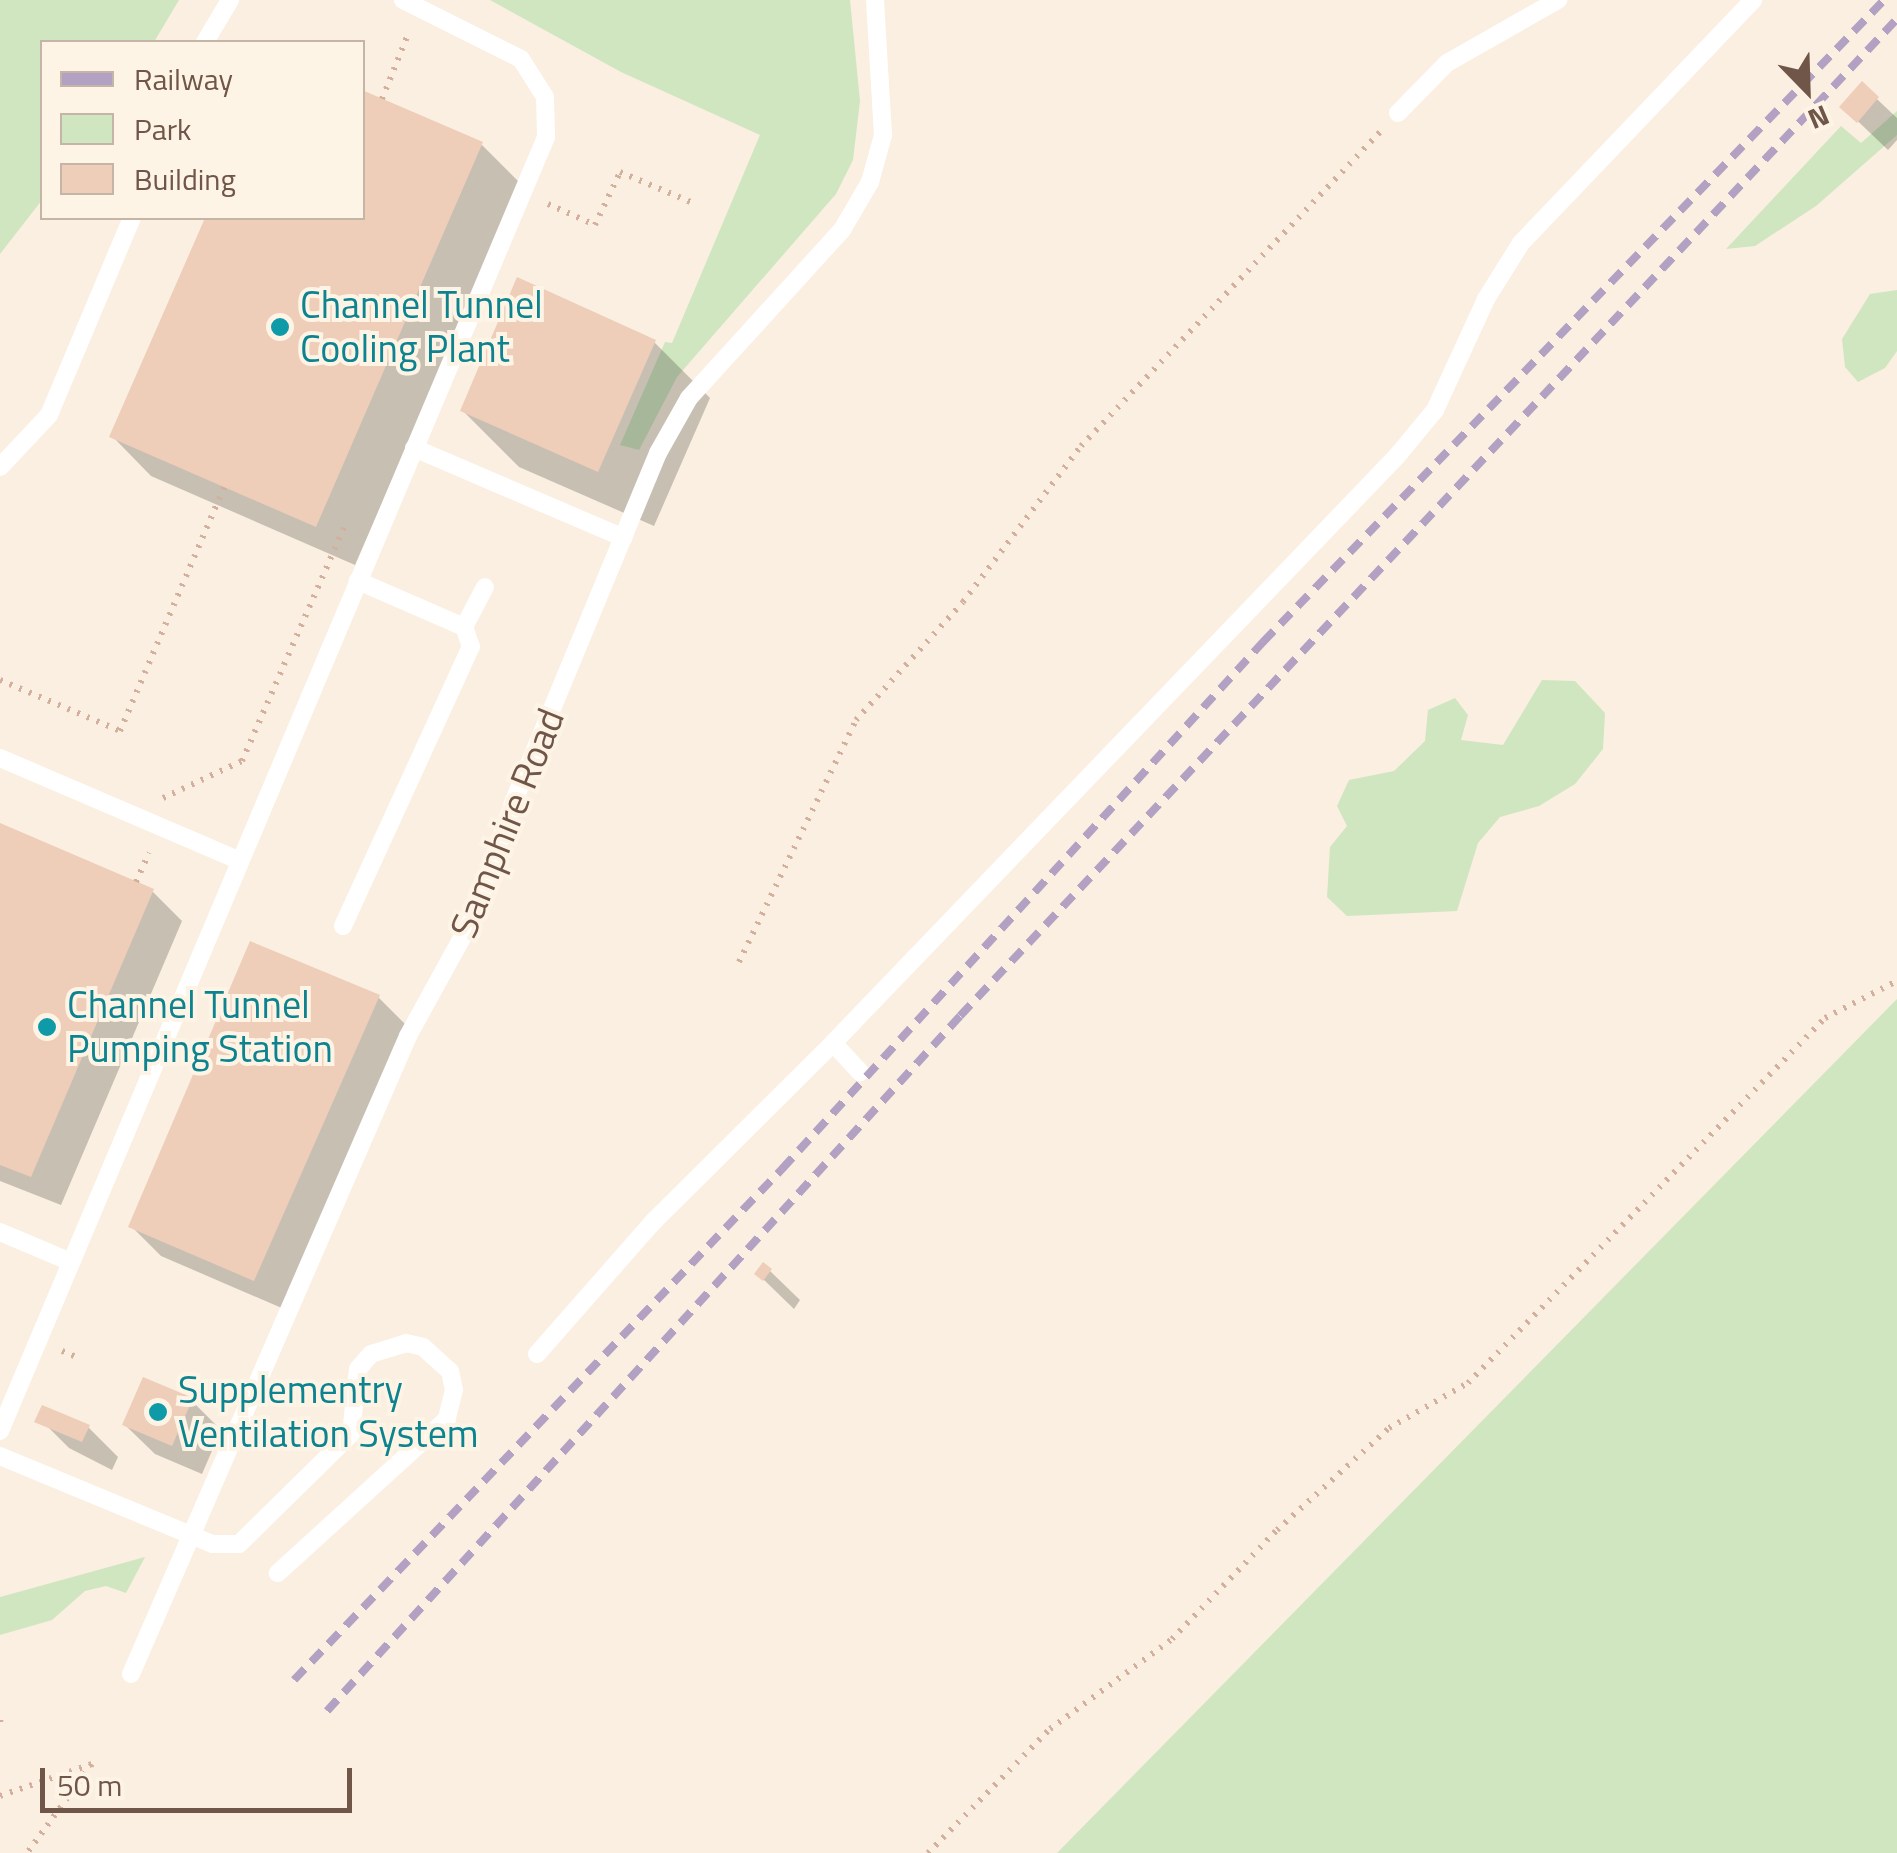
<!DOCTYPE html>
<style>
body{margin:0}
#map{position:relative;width:1897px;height:1853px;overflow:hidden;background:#faefe0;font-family:"Titillium Web",sans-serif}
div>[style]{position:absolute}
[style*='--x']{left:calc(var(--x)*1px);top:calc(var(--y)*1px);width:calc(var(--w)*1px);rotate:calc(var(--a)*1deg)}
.green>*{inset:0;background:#d0e6c0}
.shadow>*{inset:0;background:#0003}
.building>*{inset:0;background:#eecdb9}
.path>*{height:6px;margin-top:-3px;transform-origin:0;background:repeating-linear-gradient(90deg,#d2b09d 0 2.5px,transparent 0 10.5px)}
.service>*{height:18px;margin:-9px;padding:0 9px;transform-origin:9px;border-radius:9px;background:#fff}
.rail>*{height:8px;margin-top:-4px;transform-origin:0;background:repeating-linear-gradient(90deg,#b2a1c2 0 15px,transparent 0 25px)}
.dots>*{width:28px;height:28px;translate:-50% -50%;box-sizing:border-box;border:5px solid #fef4e5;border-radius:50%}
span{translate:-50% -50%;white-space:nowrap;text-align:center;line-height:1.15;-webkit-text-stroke:8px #fef4e5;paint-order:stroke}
.culture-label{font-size:38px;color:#0d838f}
.left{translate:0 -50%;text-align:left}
.street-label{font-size:38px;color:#6f5649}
.legend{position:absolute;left:40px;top:40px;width:325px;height:180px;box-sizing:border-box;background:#fef4e5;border:2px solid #c5b5a7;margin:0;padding:12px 18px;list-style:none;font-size:30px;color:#6f5649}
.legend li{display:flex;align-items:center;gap:20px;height:50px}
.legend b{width:50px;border:2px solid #c5b5a7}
.north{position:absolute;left:1757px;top:40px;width:100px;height:100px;-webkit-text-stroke:8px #fef4e5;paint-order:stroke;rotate:157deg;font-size:28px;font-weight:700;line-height:40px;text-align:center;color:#6f5649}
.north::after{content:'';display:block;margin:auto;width:35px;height:45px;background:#6f5649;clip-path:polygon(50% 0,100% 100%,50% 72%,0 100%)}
.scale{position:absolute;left:40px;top:1768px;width:312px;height:45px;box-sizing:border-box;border:5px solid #6f5649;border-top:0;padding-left:12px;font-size:30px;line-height:35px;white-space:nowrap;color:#6f5649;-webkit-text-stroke:8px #fef4e5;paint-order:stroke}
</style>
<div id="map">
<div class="green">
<i style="clip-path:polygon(0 0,179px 0,154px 42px,42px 42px,42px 200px,0 254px)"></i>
<i style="clip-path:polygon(490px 0,850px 0,860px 101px,853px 160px,836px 194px,677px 377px,639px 450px,620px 445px,665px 342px,672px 343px,760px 135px,621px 72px)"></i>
<i style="clip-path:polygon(1897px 111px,1897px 135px,1816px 206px,1755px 246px,1726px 249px,1841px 126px,1861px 143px)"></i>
<i style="clip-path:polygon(1897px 290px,1897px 351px,1885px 368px,1858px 382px,1845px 367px,1842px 339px,1870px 294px)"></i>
<i style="clip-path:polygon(1542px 680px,1575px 681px,1605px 713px,1603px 749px,1575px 784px,1539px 806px,1500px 817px,1478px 843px,1457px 911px,1347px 916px,1327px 897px,1330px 847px,1347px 826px,1337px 806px,1349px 780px,1394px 771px,1425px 741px,1428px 710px,1455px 698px,1468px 715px,1461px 740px,1503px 745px)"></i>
<i style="clip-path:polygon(1897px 999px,1897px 1853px,1057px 1853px)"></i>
<i style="clip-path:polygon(145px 1557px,126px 1593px,106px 1586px,85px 1591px,52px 1620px,0 1635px,0 1597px)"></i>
</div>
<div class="shadow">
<i style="clip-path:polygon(1862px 85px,1897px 118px,1897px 140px,1888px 150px,1843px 107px)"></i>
<i style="clip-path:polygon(482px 145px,521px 184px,355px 565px,151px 476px,112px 436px,208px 218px,362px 218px)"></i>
<i style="clip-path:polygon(654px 342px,710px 398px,654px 526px,519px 467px,463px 411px)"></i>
<i style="clip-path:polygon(0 826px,152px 891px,182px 921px,61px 1205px,0 1181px)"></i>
<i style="clip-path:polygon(378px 997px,408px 1027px,284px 1309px,161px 1256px,131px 1226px)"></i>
<i style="clip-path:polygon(770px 1271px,800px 1300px,794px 1309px,758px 1274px)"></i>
<i style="clip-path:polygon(191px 1400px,221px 1430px,202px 1474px,155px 1454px,125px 1425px)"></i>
<i style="clip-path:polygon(39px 1418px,88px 1427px,118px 1457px,112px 1470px,69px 1448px)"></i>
</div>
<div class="building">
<i style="clip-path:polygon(1862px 81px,1879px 97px,1857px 123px,1839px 107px)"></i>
<i style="clip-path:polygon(362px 90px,483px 142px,316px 527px,109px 437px,205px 218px,362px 218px)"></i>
<i style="clip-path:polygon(517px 277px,656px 340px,598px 472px,460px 411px)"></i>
<i style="clip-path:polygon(0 823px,154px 889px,31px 1177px,0 1165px)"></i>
<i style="clip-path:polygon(250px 941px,380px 995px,254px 1281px,128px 1227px)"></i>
<i style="clip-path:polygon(763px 1262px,772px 1269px,763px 1281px,754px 1274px)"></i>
<i style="clip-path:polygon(143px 1377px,193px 1398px,172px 1446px,122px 1425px)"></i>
<i style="clip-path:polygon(42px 1405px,90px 1425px,82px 1442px,34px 1422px)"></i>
</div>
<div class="path">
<i style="--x:382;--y:99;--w:72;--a:-68.1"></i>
<i style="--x:548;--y:204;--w:51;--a:24.1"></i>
<i style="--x:595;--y:225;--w:59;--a:-64.7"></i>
<i style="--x:620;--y:172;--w:79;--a:23"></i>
<i style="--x:0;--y:680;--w:130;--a:23"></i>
<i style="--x:120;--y:731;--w:265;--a:-66.9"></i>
<i style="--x:163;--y:798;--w:87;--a:-25.1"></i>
<i style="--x:242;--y:761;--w:260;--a:-66.4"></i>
<i style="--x:136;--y:882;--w:32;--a:-66"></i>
<i style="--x:739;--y:962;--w:269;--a:-64.2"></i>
<i style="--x:856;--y:720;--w:159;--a:-47.8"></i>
<i style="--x:963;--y:602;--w:196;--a:-52.9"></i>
<i style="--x:1081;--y:446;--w:434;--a:-46.4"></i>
<i style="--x:62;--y:1351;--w:15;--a:23"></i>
<i style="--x:0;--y:1722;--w:10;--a:-79"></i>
<i style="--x:0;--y:1796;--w:97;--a:-19.2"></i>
<i style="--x:92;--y:1764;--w:110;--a:126.1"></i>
<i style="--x:928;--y:1853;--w:174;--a:-45.5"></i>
<i style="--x:1050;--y:1729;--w:152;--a:-36.4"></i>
<i style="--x:1172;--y:1639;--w:151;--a:-46.1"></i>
<i style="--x:1277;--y:1530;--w:151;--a:-42.3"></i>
<i style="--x:1389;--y:1428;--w:91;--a:-29.7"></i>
<i style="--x:1468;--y:1383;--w:511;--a:-45.63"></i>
<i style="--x:1825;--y:1018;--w:81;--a:-27.2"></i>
</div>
<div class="service">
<i style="--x:205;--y:42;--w:49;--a:-59.2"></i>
<i style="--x:1398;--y:113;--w:70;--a:-45.6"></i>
<i style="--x:1447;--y:63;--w:128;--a:-29.6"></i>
<i style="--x:414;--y:448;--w:228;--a:23.2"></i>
<i style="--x:0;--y:467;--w:71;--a:-46.7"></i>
<i style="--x:49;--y:415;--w:214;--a:-67.2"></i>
<i style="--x:464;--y:627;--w:45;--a:-62.3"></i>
<i style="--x:0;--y:758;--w:261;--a:23.2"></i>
<i style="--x:343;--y:926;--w:307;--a:-65.4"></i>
<i style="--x:471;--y:647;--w:21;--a:-109"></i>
<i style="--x:464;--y:627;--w:116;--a:-156.5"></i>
<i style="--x:833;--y:1043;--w:40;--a:47"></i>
<i style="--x:0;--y:1232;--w:77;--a:22.9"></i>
<i style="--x:537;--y:1354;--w:177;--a:-48.7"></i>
<i style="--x:654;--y:1221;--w:252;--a:-44.8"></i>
<i style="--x:833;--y:1043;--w:814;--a:-46.14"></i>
<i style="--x:1397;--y:456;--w:60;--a:-50.4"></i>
<i style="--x:1435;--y:410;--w:122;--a:-65.3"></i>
<i style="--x:1486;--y:299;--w:66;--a:-58"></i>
<i style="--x:1521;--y:243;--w:336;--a:-46.3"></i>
<i style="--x:0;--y:1431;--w:1404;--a:-67.12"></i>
<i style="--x:546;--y:137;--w:40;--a:-91.4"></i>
<i style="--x:545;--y:97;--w:45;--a:-122.3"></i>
<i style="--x:521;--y:59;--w:132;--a:-153.4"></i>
<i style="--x:0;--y:1456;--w:230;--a:22.5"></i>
<i style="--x:212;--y:1544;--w:27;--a:0"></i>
<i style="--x:239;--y:1544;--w:157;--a:-44.5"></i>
<i style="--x:351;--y:1434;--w:65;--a:-83.9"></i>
<i style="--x:358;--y:1369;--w:20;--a:-49"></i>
<i style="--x:371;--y:1354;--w:37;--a:-17"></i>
<i style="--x:406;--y:1343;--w:17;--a:13"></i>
<i style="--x:423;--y:1347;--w:36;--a:42"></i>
<i style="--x:450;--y:1371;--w:19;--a:78"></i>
<i style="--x:454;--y:1390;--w:30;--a:104"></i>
<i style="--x:447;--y:1419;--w:229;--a:137.7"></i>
<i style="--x:131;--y:1674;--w:696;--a:-66.53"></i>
<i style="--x:408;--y:1036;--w:135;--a:-61.2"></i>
<i style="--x:473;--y:918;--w:122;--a:-70.8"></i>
<i style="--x:513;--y:803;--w:379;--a:-67.5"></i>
<i style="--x:658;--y:453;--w:63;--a:-60.6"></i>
<i style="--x:689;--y:398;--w:227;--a:-47.7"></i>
<i style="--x:842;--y:230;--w:56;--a:-59.7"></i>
<i style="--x:870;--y:182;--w:49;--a:-74.5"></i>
<i style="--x:883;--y:135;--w:135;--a:-93.4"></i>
</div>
<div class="rail">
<i style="--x:294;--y:1680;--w:707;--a:-46.32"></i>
<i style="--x:782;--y:1169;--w:714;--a:-47.61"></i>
<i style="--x:1263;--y:642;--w:893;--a:-45.95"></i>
<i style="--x:327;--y:1711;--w:940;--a:-47.67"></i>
<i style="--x:960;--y:1016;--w:1368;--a:-46.78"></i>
</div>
<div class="dots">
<i style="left:280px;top:327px;background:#0f9aa8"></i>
<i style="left:47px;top:1027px;background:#0f9aa8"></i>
<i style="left:158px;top:1412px;background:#0f9aa8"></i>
</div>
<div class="culture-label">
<span class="left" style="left:300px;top:327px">Channel Tunnel<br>Cooling Plant</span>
<span class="left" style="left:67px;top:1027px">Channel Tunnel<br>Pumping Station</span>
<span class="left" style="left:178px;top:1412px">Supplementry<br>Ventilation System</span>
</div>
<div class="street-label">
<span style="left:507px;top:823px;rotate:-68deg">Samphire Road</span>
</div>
<ul class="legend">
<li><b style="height:12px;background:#b2a1c2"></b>Railway</li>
<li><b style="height:28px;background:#d0e6c0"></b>Park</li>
<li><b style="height:28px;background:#eecdb9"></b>Building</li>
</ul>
<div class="north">N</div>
<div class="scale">50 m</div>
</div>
